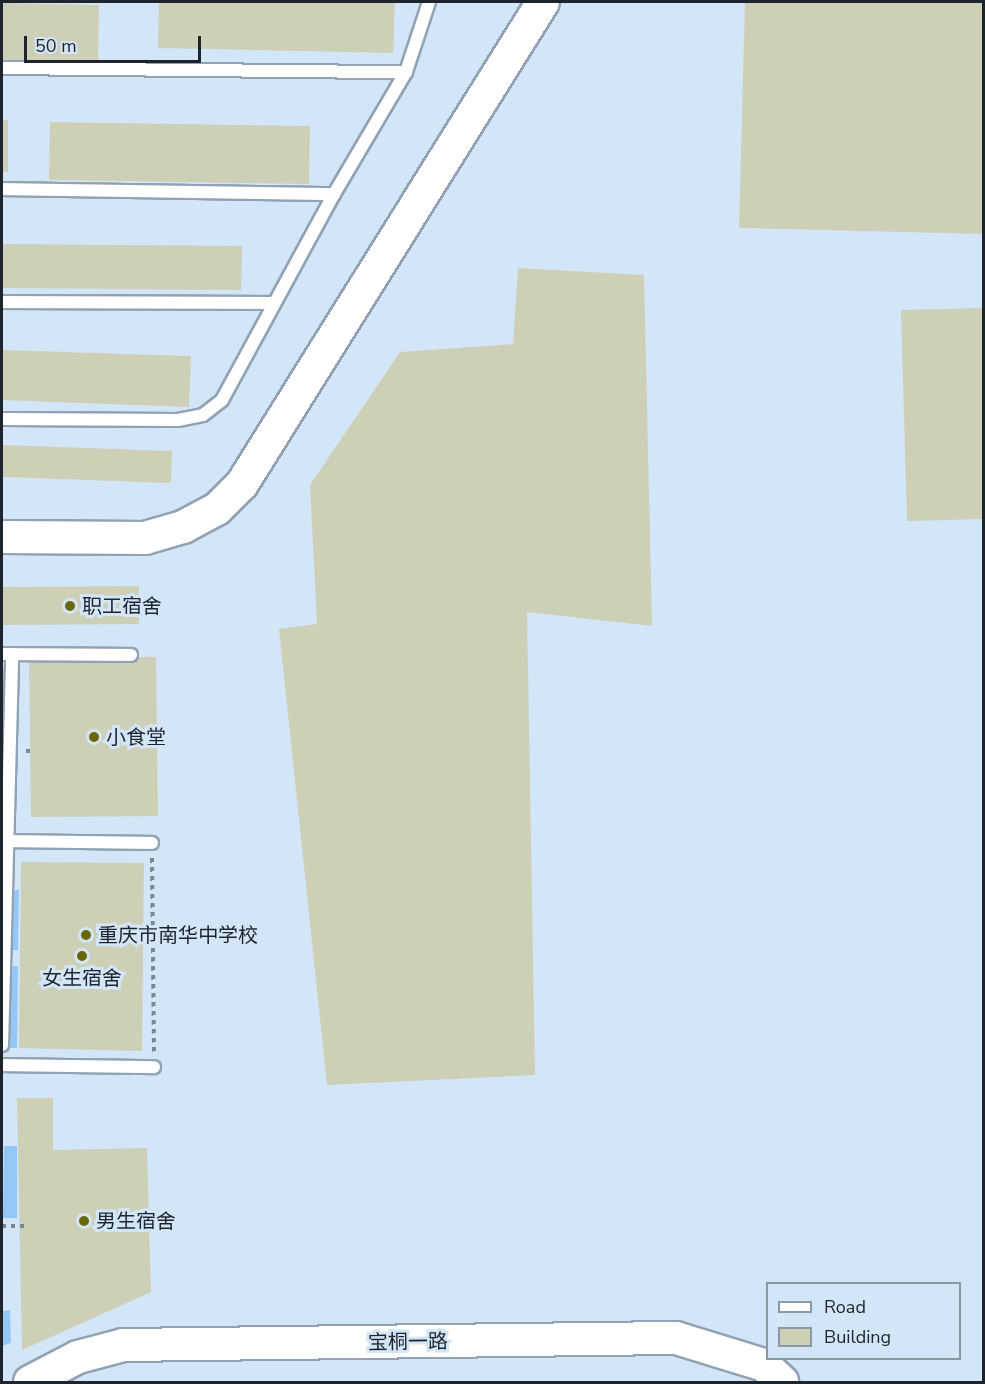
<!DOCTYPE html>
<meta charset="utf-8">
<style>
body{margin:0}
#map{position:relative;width:985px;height:1384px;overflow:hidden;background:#d3e6f8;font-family:"Nunito Sans","Noto Sans SC",sans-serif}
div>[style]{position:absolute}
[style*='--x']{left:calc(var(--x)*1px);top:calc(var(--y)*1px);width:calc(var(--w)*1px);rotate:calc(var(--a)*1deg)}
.green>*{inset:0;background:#93c7f6}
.building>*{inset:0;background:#cecfb7}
.path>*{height:4px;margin-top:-2px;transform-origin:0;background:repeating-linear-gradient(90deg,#7a8793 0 4.5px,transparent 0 9px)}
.roads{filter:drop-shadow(2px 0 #90a2b3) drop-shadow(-2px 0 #90a2b3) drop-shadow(0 2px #90a2b3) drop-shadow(0 -2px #90a2b3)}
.service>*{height:12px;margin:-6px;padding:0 6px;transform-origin:6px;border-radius:6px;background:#fff}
.tertiary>*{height:32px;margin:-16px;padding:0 16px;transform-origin:16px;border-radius:16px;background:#fff}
.dots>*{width:16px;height:16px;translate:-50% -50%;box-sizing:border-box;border:3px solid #d3e6f8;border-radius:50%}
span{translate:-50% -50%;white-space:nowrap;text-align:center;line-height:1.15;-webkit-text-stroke:6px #d3e6f8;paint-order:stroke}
.poi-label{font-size:20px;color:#1d242b}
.left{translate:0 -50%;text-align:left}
.street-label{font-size:20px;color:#1d242b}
.frame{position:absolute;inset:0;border:3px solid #1d242b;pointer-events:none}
.legend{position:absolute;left:766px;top:1282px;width:195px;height:78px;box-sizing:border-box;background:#d3e6f8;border:2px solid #8a98a6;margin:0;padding:8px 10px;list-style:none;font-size:18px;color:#1d242b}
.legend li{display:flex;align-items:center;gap:12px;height:30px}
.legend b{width:30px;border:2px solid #8a98a6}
.scale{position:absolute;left:24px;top:36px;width:177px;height:27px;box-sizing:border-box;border:3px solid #1d242b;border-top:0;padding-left:8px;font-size:18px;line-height:21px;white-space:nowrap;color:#1d242b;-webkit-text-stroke:4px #d3e6f8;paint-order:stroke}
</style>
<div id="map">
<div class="green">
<i style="clip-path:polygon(8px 890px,19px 890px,18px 950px,7px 950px)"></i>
<i style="clip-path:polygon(6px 966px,18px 966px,17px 1048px,5px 1048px)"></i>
<i style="clip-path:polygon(4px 1146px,17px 1146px,17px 1218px,3px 1218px)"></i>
<i style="clip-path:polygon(10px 1310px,11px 1343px,2px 1346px,2px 1311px)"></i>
</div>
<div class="building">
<i style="clip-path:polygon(159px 2px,395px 2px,393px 53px,158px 48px)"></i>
<i style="clip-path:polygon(745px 2px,984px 2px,984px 234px,739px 228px)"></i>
<i style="clip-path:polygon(2px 3px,99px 5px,98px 63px,2px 61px)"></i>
<i style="clip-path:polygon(2px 120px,8px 120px,8px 172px,2px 172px)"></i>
<i style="clip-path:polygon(50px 122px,310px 126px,309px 184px,49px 180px)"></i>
<i style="clip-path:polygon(2px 244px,242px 246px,241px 290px,2px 288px)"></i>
<i style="clip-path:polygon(518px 268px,644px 275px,652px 626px,527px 612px,535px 1075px,327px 1085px,279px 629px,317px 624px,310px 485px,400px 352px,513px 344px)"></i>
<i style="clip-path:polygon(984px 308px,984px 519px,907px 521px,901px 310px)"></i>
<i style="clip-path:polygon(2px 350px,191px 356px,189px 407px,2px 400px)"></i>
<i style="clip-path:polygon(2px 445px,172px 451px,171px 483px,2px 477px)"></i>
<i style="clip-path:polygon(139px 586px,139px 624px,2px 625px,2px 587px)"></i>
<i style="clip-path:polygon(156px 657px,158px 816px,31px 817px,29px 658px)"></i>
<i style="clip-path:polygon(21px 862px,144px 863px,142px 1051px,19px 1048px)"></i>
<i style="clip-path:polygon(17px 1098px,53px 1098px,53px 1150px,147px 1148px,151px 1292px,22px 1350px)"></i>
</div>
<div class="path">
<i style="--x:26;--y:751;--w:9;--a:0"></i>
<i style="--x:152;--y:858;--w:194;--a:89.4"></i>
<i style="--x:2;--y:1226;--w:26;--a:0"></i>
</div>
<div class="roads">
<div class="service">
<i style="--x:2;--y:68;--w:404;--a:0.6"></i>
<i style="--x:2;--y:189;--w:332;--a:0.9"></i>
<i style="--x:2;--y:302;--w:272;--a:0.2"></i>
<i style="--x:2;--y:419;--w:176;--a:0.3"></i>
<i style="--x:178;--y:420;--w:25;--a:-11"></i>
<i style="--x:203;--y:415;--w:24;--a:-38"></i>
<i style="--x:222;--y:400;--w:234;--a:-61.5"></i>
<i style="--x:334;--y:194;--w:142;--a:-59.5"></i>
<i style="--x:406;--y:72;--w:74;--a:-71.8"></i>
<i style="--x:2;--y:654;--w:129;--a:0.4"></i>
<i style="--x:7;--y:841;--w:145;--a:0.8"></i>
<i style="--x:2;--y:1045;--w:391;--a:-88.5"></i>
<i style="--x:2;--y:1065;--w:152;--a:0.8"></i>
</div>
<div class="tertiary">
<i style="--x:2;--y:537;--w:143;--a:0.4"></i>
<i style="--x:145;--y:538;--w:40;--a:-16"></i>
<i style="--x:183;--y:527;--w:38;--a:-28"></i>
<i style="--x:217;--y:509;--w:35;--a:-45"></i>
<i style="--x:242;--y:484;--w:568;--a:-58.02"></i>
<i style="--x:30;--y:1382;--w:54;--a:-27.5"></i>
<i style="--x:78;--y:1357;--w:47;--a:-14.9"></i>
<i style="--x:123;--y:1345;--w:553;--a:-0.73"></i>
<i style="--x:676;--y:1338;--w:92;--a:17.1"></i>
<i style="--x:764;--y:1365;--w:25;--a:43"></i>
</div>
</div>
<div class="dots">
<i style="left:70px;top:606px;background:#6a6700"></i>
<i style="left:94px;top:737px;background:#6a6700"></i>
<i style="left:86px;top:935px;background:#6a6700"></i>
<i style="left:82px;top:956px;background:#6a6700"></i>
<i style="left:84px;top:1221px;background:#6a6700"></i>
</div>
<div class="poi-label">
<span class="left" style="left:82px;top:606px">职工宿舍</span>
<span class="left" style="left:106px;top:737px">小食堂</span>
<span class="left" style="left:98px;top:935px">重庆市南华中学校</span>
<span style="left:82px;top:978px">女生宿舍</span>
<span class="left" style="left:96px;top:1221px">男生宿舍</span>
</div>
<div class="street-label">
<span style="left:408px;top:1342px;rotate:-1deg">宝桐一路</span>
</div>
<div class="frame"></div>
<ul class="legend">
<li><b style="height:8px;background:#fff"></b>Road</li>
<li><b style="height:16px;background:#cecfb7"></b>Building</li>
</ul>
<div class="scale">50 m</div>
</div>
